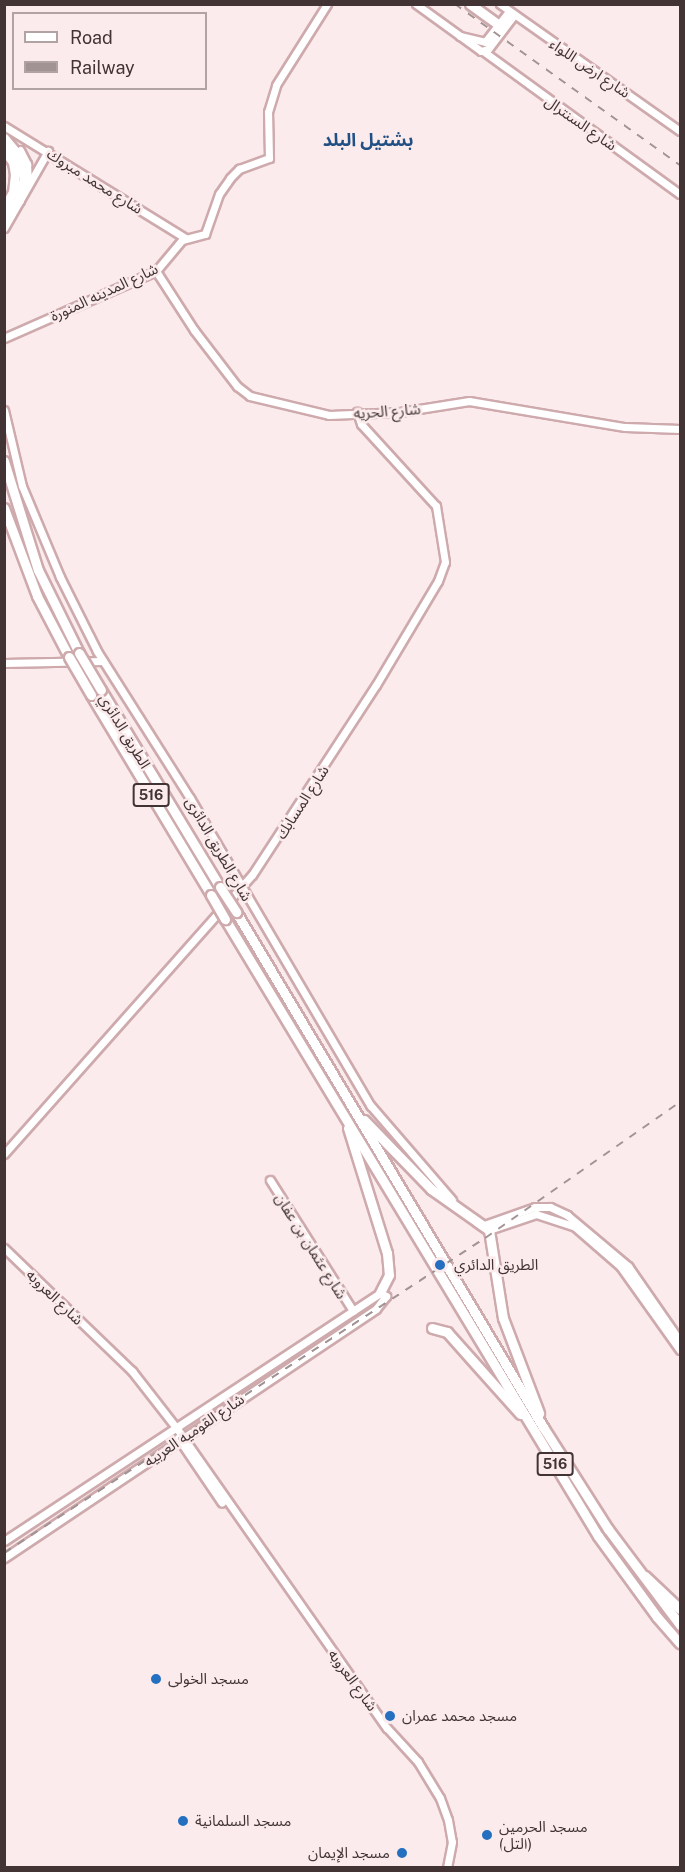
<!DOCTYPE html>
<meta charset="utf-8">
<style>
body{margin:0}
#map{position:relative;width:685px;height:1872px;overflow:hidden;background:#fbebec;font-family:"Public Sans","Noto Sans Arabic",sans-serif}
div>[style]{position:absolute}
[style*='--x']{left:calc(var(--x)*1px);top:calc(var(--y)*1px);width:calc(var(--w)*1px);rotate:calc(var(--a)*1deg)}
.roads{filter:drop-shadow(2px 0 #ceaaad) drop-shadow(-2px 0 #ceaaad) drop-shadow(0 2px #ceaaad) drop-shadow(0 -2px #ceaaad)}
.tertiary>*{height:7px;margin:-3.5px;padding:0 3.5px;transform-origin:3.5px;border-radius:3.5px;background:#fff}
.motorway>*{height:9px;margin:-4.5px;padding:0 4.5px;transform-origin:4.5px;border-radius:4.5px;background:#fff}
.rail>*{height:1.5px;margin-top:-0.75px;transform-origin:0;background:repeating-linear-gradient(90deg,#a19293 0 8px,transparent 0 16px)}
.bridges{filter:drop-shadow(2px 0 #ceaaad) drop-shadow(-2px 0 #ceaaad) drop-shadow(0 2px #ceaaad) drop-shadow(0 -2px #ceaaad)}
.motorway-bridge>*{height:9px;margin:-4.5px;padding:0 4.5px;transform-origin:4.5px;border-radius:4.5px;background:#fff}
.dots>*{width:16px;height:16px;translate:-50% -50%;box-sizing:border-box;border:3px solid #fbebec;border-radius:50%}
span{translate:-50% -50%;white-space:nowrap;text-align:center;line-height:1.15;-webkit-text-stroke:5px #fbebec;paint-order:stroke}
.shield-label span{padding:2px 4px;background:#fbebec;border:2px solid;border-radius:4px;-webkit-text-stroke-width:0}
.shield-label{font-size:14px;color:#423435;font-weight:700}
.street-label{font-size:15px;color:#423435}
.poi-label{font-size:15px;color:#423435}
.left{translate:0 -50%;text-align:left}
.right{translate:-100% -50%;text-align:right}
.quarter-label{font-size:18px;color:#225084;font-weight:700}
.frame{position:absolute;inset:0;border:6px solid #423435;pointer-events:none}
.legend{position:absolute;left:12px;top:12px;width:195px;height:78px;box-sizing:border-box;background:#fbebec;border:2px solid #b1a2a3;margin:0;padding:8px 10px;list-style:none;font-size:18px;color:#423435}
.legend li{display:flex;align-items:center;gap:12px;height:30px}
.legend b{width:30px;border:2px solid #b1a2a3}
</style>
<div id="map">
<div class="roads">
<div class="tertiary">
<i style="--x:416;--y:4;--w:80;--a:35.9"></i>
<i style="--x:481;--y:51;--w:7;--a:-16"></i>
<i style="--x:488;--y:49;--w:43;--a:-52.6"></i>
<i style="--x:500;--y:4;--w:220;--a:35.2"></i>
<i style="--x:460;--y:36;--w:26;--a:13"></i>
<i style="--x:485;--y:42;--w:39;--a:-52"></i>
<i style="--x:483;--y:51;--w:243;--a:36"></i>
<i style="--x:4;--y:126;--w:213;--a:31.7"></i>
<i style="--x:20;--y:150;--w:16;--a:63"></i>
<i style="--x:27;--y:164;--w:18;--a:87"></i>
<i style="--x:4;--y:228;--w:89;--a:-60.3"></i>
<i style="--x:156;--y:271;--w:70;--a:57.2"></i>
<i style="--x:194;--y:330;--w:71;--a:52.5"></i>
<i style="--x:237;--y:386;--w:16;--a:38"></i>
<i style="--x:250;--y:396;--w:81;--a:13.5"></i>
<i style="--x:329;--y:415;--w:71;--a:-2.4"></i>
<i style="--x:400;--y:412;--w:70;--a:-9.1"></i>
<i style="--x:469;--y:401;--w:158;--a:9.5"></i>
<i style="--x:625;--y:427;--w:55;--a:2.1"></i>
<i style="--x:4;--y:338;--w:166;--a:-23.8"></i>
<i style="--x:156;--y:271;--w:40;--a:-50"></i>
<i style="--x:182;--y:240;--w:24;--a:-15"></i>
<i style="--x:205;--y:234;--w:42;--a:-70.7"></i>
<i style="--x:219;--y:194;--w:19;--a:-55"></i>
<i style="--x:230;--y:178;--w:13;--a:-45"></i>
<i style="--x:239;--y:169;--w:32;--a:-20"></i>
<i style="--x:269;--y:158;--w:46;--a:-91.2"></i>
<i style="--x:268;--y:112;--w:28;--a:-73"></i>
<i style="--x:276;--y:85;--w:96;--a:-57.8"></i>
<i style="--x:4;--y:410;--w:78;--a:76.7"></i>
<i style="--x:22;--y:486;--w:99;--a:67.3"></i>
<i style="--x:60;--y:577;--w:83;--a:63.4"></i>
<i style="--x:97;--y:651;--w:174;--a:57.7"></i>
<i style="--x:190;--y:798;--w:357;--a:59.6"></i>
<i style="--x:371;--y:1106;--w:124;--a:49.2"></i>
<i style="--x:4;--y:663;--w:99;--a:-1.2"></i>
<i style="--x:4;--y:1154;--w:373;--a:-48.4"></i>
<i style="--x:252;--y:875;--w:227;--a:-56.9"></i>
<i style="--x:376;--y:685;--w:121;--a:-59.2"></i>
<i style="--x:438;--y:581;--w:20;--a:-70"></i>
<i style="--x:445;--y:562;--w:57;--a:-99.1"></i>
<i style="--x:436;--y:506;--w:111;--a:-132.4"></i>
<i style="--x:361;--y:424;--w:13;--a:-108"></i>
<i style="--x:270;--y:1180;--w:155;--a:57.6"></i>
<i style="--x:484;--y:1225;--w:54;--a:-19.4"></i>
<i style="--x:535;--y:1207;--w:15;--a:0"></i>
<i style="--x:550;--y:1207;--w:19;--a:25"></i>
<i style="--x:567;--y:1215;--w:80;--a:39.9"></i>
<i style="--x:628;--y:1266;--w:91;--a:55.3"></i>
<i style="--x:489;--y:1230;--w:50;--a:-18.8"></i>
<i style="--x:536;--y:1214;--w:40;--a:18"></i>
<i style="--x:574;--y:1226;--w:61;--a:41"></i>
<i style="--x:620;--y:1266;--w:103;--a:54.5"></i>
<i style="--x:4;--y:1248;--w:178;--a:43.9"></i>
<i style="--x:132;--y:1371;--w:75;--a:52.1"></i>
<i style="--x:178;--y:1430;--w:364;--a:55"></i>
<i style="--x:387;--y:1728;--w:46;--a:47.6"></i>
<i style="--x:418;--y:1762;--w:42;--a:58.6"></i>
<i style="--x:440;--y:1798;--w:23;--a:70"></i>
<i style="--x:448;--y:1820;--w:22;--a:80"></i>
<i style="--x:452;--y:1842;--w:26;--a:101"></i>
<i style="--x:178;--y:1438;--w:78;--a:55.9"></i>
<i style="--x:4;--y:1541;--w:450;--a:-33.4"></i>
<i style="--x:380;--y:1293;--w:7;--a:27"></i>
<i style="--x:386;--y:1296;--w:16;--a:128"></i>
<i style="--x:376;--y:1309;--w:448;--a:146.2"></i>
</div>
<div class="motorway">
<i style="--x:470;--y:4;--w:36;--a:36"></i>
<i style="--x:4;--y:138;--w:23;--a:50"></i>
<i style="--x:19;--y:156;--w:23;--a:77"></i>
<i style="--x:24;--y:178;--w:23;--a:103"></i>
<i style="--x:19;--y:200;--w:25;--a:127"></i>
<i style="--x:4;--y:150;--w:15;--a:53"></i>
<i style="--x:13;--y:162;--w:12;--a:81"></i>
<i style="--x:15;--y:174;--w:18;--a:96"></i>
<i style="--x:13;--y:192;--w:18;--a:119"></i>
<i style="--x:4;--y:461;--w:114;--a:72.7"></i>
<i style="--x:38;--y:570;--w:93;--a:63.7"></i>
<i style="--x:4;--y:508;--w:94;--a:69.4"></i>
<i style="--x:37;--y:596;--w:69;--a:62.3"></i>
<i style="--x:101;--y:690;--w:230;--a:58.9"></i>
<i style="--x:91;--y:695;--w:233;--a:59"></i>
<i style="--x:236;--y:912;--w:600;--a:59.2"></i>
<i style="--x:543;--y:1427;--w:121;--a:57.5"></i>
<i style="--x:608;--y:1529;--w:120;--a:53.1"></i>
<i style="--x:225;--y:919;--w:721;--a:58.85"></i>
<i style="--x:598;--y:1536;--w:100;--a:53.9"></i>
<i style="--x:657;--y:1617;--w:35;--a:49"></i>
<i style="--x:364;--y:1120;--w:96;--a:45.8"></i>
<i style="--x:431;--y:1189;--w:71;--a:35.3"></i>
<i style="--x:489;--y:1230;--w:89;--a:81"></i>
<i style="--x:503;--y:1318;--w:102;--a:69.2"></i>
<i style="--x:348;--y:1128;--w:131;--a:72.7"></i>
<i style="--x:387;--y:1253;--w:22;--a:85"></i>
<i style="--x:389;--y:1275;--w:20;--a:117"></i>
<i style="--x:432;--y:1328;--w:16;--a:15"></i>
<i style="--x:447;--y:1332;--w:110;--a:48.3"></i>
<i style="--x:645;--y:1576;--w:48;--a:43.3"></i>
</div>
</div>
<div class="rail">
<i style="--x:455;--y:4;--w:277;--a:35.6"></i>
<i style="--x:4;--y:1553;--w:575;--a:-33.22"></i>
<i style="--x:485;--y:1238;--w:238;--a:-34.9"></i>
</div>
<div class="bridges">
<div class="motorway-bridge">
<i style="--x:79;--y:653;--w:43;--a:59.3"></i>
<i style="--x:69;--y:657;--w:44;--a:59.9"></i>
<i style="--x:220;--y:887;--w:30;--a:57"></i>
<i style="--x:211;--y:895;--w:28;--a:60"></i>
</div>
</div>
<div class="dots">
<i style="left:440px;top:1265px;background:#246fbf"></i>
<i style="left:156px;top:1679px;background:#246fbf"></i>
<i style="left:390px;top:1716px;background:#246fbf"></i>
<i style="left:183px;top:1821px;background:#246fbf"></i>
<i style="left:487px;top:1835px;background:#246fbf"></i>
<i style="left:402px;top:1853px;background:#246fbf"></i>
</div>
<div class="shield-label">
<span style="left:151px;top:795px">516</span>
<span style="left:555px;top:1464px">516</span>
</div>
<div class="street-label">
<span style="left:590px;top:68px;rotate:34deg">شارع ارض اللواء</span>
<span style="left:581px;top:123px;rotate:35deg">شارع السنترال</span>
<span style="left:95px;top:181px;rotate:32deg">شارع محمد مبروك</span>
<span style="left:104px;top:292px;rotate:-25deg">شارع المدينه المنورة</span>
<span style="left:387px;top:411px;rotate:-4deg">شارع الحريه</span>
<span style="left:125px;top:731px;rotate:59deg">الطريق الدائري</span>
<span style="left:302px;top:802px;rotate:-57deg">شارع المسابك</span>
<span style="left:219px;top:849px;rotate:60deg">شارع الطريق الدائرى</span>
<span style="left:311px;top:1246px;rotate:58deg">شارع عثمان بن عفان</span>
<span style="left:55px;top:1297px;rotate:44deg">شارع العروبه</span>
<span style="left:194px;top:1430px;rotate:-34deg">شارع القوميه العربيه</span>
<span style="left:353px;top:1680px;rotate:54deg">شارع العروبه</span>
</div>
<div class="poi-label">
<span class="left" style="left:454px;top:1265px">الطريق الدائري</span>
<span class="left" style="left:168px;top:1679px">مسجد الخولى</span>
<span class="left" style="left:402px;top:1716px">مسجد محمد عمران</span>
<span class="left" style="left:195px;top:1821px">مسجد السلمانية</span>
<span class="left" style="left:499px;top:1835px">مسجد الحرمين<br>(التل)</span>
<span class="right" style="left:390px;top:1853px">مسجد الإيمان</span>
</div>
<div class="quarter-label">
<span style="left:368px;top:140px">بشتيل البلد</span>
</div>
<div class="frame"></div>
<ul class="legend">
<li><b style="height:8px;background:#fff"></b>Road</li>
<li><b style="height:8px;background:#a19293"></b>Railway</li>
</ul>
</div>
